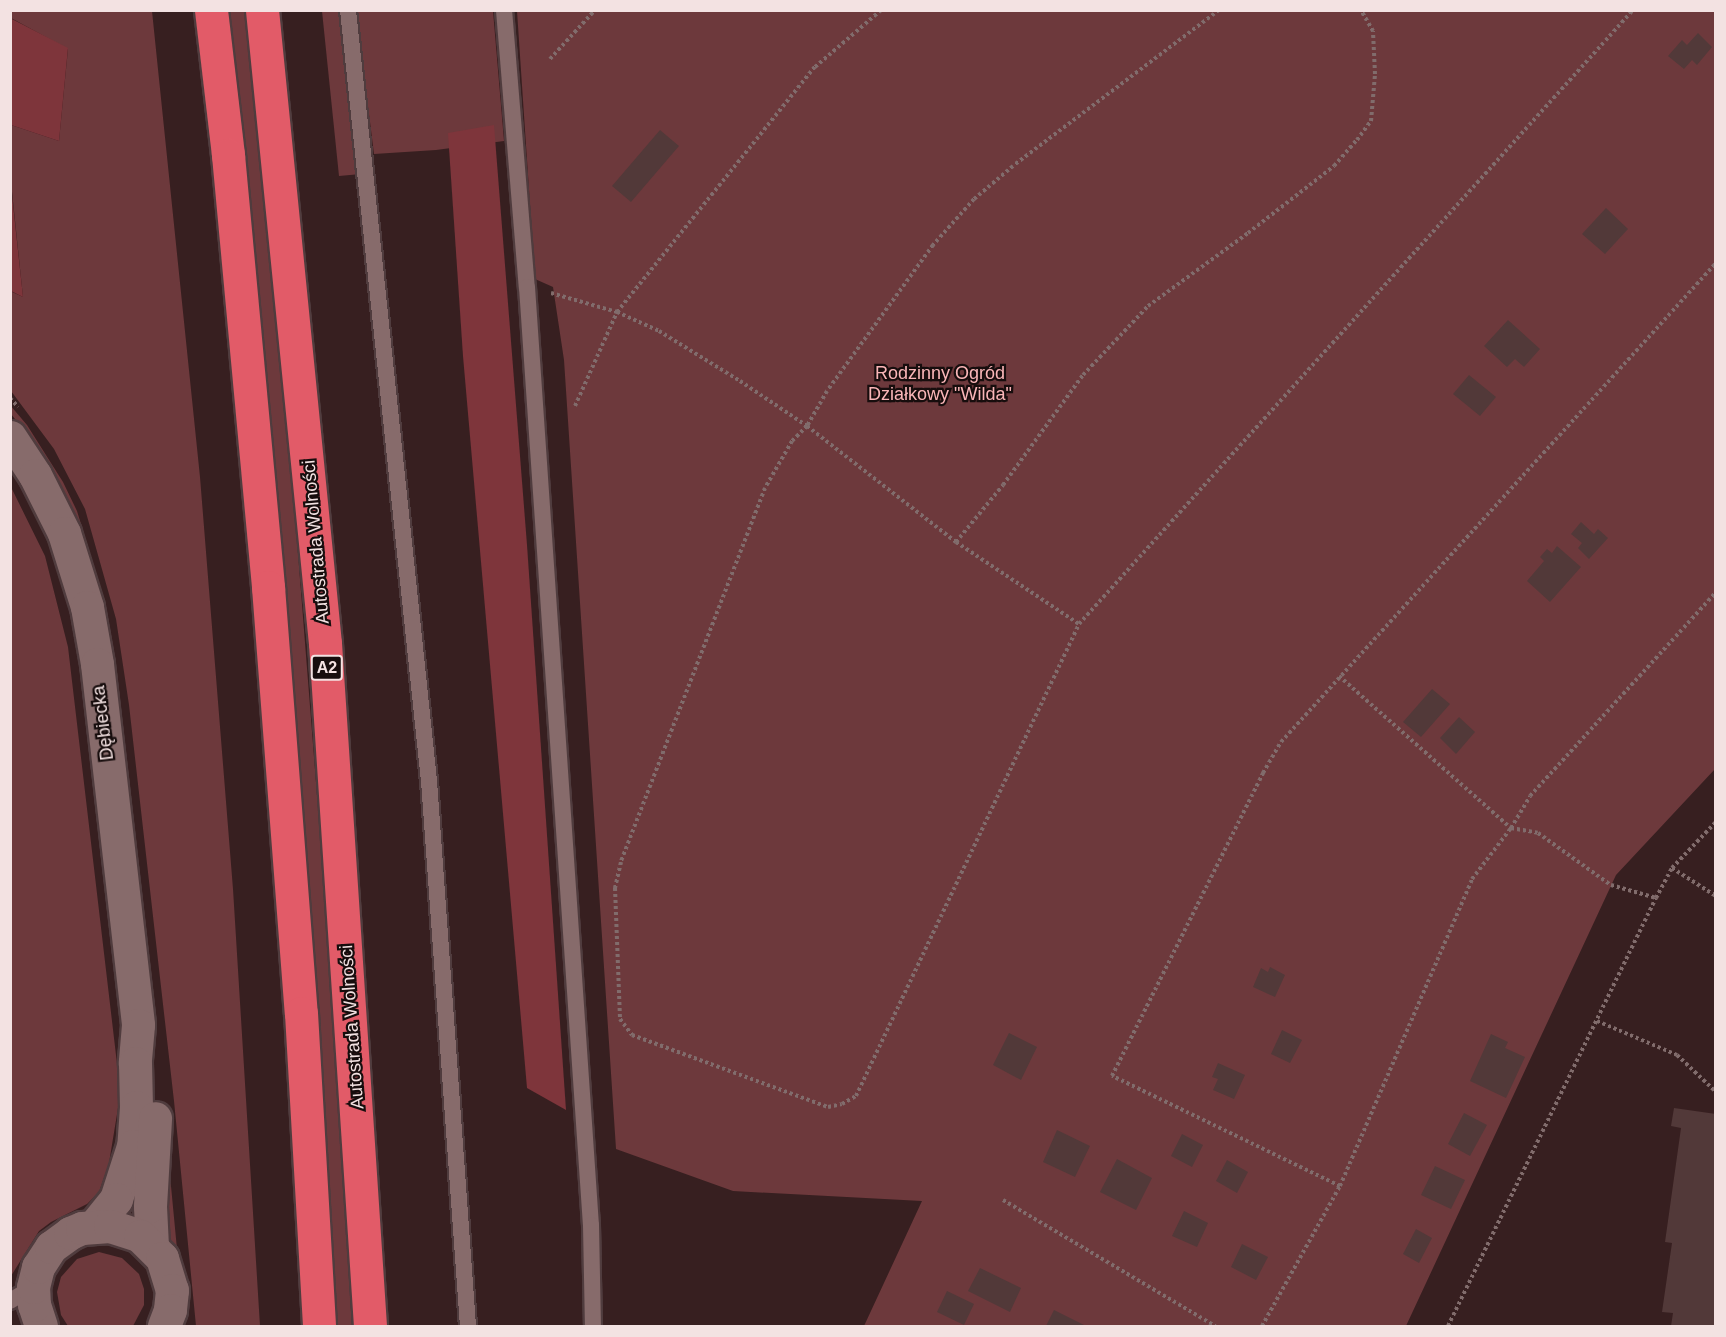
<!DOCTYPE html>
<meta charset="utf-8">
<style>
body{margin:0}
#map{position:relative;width:1726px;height:1337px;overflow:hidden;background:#371f20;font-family:Helvetica,sans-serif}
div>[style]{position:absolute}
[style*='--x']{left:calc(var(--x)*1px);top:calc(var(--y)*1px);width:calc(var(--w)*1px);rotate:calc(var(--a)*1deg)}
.green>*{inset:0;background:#6d393c}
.forest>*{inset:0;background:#7e353b}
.building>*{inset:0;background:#523939}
.path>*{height:4px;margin-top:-2px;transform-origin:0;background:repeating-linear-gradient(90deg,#816c6c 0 3px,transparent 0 6px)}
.roads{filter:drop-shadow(2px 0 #503c3e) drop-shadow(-2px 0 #503c3e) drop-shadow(0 2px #503c3e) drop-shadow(0 -2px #503c3e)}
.service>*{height:16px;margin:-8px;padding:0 8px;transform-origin:8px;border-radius:8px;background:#876b6b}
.tertiary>*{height:33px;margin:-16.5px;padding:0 16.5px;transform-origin:16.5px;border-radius:16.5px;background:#876b6b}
.motorway>*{height:33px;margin:-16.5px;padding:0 16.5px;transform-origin:16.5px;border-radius:16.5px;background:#e25b68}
span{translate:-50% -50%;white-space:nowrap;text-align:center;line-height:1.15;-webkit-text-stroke:4.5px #170d0d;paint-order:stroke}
.shield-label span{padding:2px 4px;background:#170d0d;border:2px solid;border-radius:4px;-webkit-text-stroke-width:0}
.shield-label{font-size:16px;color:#f3e2e2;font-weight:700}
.park-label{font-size:18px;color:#fab6b8}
.street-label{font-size:18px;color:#f3e2e2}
.frame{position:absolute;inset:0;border:12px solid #f3e2e2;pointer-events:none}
</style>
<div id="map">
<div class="green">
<i style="clip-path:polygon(11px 11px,152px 11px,200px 477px,233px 889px,260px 1326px,196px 1326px,174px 1101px,129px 705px,116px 619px,85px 509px,54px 449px,11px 391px,10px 291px,23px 297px,11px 182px,11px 125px,59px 141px,68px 49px,11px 18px)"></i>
<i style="clip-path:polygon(229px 11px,245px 11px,293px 490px,332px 986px,352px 1326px,336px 1326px,326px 1128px,285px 578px)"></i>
<i style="clip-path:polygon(322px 11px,341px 11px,361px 174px,339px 176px)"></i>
<i style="clip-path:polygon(356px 11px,493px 11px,504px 141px,436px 150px,374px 154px)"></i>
<i style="clip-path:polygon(517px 11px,1715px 11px,1715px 769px,1616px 875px,1406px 1326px,864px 1326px,922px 1201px,733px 1191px,616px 1149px,564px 360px,553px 287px,535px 279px)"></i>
<i style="clip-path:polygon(10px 405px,27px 425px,63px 482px,77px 511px,96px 573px,93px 574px,22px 428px,11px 414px)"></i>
<i style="clip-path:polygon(10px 485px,45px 556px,68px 647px,118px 1072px,119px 1102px,109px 1163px,99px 1192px,87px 1204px,51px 1222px,39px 1231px,11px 1276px)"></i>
<i style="clip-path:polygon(163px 1102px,181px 1291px,184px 1326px,175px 1326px,159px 1224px,165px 1132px)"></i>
<i style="clip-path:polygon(99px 1252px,122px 1258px,139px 1274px,144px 1289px,144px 1305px,133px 1326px,68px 1326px,61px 1315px,57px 1292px,61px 1277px,77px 1259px)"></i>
</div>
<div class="forest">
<i style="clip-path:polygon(10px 18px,68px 48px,59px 141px,11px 125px)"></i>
<i style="clip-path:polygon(494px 125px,527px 545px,566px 1110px,527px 1088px,463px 356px,448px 133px)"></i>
<i style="clip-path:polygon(11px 182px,11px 186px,23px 297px,11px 291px)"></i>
</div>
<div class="building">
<i style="clip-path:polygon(1698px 33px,1712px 47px,1697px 65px,1692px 60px,1684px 69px,1668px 56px,1682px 40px,1687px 45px)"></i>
<i style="clip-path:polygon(660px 130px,679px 146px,631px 202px,612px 186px)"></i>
<i style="clip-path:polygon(1606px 208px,1628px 229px,1605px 254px,1582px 234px)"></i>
<i style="clip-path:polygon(1508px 320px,1540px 349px,1524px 367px,1515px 359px,1507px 367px,1484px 346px)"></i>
<i style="clip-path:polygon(1469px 375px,1496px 397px,1480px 416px,1453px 394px)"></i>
<i style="clip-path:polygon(1581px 522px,1594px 534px,1598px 529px,1608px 538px,1589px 559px,1578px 548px,1582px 543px,1571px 534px)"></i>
<i style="clip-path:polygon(1557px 546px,1581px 567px,1550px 602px,1527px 581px,1544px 561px,1540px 557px,1547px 549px,1552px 553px)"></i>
<i style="clip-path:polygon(1432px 689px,1450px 704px,1421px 737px,1403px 722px)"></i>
<i style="clip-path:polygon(1459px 717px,1475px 732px,1456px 754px,1440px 738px)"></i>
<i style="clip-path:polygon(1270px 967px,1285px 975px,1275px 997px,1253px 987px,1261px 968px,1268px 972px)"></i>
<i style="clip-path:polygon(1282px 1030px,1302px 1040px,1290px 1063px,1271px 1054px)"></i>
<i style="clip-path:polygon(1009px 1033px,1037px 1047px,1021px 1080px,993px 1065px)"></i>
<i style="clip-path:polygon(1491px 1034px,1508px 1042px,1505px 1048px,1525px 1057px,1506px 1098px,1470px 1081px)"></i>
<i style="clip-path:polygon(1218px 1063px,1245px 1075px,1234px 1099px,1213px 1090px,1218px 1079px,1212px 1077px)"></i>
<i style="clip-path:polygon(1674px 1108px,1716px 1114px,1715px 1326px,1671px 1326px,1673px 1313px,1662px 1312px,1672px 1243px,1665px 1242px,1681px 1128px,1671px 1126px)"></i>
<i style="clip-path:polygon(1464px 1113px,1487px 1125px,1470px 1156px,1448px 1144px)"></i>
<i style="clip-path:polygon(1057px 1130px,1090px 1146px,1075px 1177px,1043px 1162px)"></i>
<i style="clip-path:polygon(1182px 1134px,1203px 1145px,1192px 1167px,1171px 1156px)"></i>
<i style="clip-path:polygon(1117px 1159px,1152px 1178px,1136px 1210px,1100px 1192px)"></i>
<i style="clip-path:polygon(1227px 1160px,1248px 1172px,1237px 1193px,1216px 1181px)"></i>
<i style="clip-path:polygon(1435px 1166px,1465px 1180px,1451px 1209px,1421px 1195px)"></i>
<i style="clip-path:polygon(1184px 1211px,1208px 1223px,1197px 1247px,1172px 1236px)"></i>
<i style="clip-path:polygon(1416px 1229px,1432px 1238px,1419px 1263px,1403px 1254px)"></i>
<i style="clip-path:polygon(1242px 1244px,1268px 1257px,1256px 1280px,1231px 1267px)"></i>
<i style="clip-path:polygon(980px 1268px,1021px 1288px,1010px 1312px,968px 1291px)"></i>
<i style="clip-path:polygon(947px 1291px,974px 1304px,964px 1325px,937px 1312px)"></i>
<i style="clip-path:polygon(1054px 1310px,1084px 1325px,1083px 1326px,1046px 1326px)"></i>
</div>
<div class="path">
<i style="--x:1219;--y:10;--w:258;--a:142.9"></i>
<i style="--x:1013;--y:166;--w:51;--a:139.8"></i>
<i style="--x:974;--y:199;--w:62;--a:131.7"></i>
<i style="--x:933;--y:245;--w:180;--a:126"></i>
<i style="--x:827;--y:391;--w:40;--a:119.7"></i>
<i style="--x:807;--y:426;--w:21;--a:135"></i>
<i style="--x:792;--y:441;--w:54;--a:119.9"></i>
<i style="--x:765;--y:488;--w:401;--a:111.1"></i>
<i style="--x:621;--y:862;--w:27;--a:103"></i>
<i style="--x:615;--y:888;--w:131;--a:87.8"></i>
<i style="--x:620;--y:1019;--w:20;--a:53"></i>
<i style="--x:632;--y:1035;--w:209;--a:20.2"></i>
<i style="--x:828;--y:1107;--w:14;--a:-12"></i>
<i style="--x:842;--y:1104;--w:16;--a:-30"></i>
<i style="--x:856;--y:1096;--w:522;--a:-64.71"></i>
<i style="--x:1079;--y:624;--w:827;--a:-47.94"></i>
<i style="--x:550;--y:59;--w:67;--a:-47.4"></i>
<i style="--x:551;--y:293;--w:69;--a:16.1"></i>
<i style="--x:617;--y:312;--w:46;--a:24.3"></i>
<i style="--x:659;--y:331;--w:95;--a:31.7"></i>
<i style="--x:740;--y:381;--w:81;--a:33.9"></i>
<i style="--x:807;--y:426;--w:189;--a:37.9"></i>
<i style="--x:956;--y:542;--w:148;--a:33.7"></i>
<i style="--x:10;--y:398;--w:12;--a:48"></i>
<i style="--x:575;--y:406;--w:103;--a:-65.9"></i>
<i style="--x:617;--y:312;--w:315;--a:-51.1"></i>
<i style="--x:815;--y:67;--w:87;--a:-40.8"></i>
<i style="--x:956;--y:542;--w:74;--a:-50.5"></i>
<i style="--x:1003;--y:485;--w:136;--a:-54"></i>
<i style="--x:1083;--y:375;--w:95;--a:-46.7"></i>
<i style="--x:1148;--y:306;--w:124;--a:-36.1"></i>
<i style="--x:1248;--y:233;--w:109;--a:-37.9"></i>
<i style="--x:1334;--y:166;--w:35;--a:-49"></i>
<i style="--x:1357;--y:140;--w:24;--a:-54"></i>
<i style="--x:1371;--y:121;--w:47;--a:-85.1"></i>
<i style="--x:1375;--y:74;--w:43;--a:-92.7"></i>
<i style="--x:1373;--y:31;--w:24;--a:-120"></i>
<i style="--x:1339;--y:676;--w:230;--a:41.5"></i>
<i style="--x:1511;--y:828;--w:27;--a:10"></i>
<i style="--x:1538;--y:833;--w:90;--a:35.5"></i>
<i style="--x:1611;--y:885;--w:47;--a:16.1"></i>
<i style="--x:1672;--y:868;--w:52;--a:32.5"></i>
<i style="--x:1597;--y:1021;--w:87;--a:23"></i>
<i style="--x:1677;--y:1055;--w:54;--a:43.5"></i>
<i style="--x:1340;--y:1186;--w:253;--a:-154.2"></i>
<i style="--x:1112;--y:1076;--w:339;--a:-63.5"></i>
<i style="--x:1263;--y:773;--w:36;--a:-60"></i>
<i style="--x:1281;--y:742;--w:647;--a:-47.76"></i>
<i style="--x:1003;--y:1200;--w:247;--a:30.7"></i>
<i style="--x:1262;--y:1326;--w:160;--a:-60.9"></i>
<i style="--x:1340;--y:1186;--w:334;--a:-66.7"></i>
<i style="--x:1472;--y:879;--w:64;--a:-52.6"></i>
<i style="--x:1511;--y:828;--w:37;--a:-59"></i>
<i style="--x:1530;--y:796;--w:276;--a:-47.6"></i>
<i style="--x:1448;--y:1326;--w:476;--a:-64.1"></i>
<i style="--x:1656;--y:898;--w:34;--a:-62"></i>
<i style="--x:1672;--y:868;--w:64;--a:-46.3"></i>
</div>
<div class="roads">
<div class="service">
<i style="--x:348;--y:10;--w:775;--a:84"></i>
<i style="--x:429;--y:781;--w:546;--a:85.91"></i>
<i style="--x:504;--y:10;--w:278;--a:85.3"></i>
<i style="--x:527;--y:287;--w:940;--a:86.1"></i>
<i style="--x:591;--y:1225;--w:101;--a:88.9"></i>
<i style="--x:10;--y:1301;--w:27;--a:-31"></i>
</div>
<div class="tertiary">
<i style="--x:10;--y:437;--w:45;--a:56.7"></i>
<i style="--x:35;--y:475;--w:65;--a:63.4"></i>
<i style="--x:64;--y:533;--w:77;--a:72.7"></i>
<i style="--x:87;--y:607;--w:58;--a:80"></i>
<i style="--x:97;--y:664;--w:363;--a:83.5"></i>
<i style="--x:138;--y:1025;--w:38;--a:95"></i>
<i style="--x:135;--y:1063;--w:44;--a:88.7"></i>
<i style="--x:136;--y:1107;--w:39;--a:94"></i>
<i style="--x:133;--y:1146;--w:56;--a:107.8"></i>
<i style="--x:116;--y:1199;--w:35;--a:129"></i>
<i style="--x:152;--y:1246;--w:40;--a:-92.9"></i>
<i style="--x:150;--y:1206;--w:88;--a:-86.7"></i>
<i style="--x:41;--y:1326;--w:22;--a:-108"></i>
<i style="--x:34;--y:1305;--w:18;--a:-93"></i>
<i style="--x:33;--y:1287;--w:21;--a:-76"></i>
<i style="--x:38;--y:1267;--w:24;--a:-57"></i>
<i style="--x:51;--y:1247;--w:24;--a:-36"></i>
<i style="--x:70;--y:1233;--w:13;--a:-23"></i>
<i style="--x:82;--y:1228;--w:28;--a:-4"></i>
<i style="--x:110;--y:1226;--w:32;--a:18"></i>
<i style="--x:140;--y:1236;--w:31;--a:45"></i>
<i style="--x:162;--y:1258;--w:34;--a:73"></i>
<i style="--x:172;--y:1290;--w:20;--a:96"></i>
<i style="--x:170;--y:1310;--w:17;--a:111"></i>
</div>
<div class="motorway">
<i style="--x:211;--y:10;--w:146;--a:83.3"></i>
<i style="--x:228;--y:155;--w:434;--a:84.7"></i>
<i style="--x:268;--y:587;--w:427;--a:85.6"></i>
<i style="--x:301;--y:1013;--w:314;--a:86.7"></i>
<i style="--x:262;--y:10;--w:636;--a:84.32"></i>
<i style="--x:325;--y:643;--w:684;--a:86.23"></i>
</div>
</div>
<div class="shield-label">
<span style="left:327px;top:668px">A2</span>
</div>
<div class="park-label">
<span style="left:940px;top:384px">Rodzinny Ogród<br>Działkowy "Wilda"</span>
</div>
<div class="street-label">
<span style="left:316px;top:542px;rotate:-95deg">Autostrada Wolności</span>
<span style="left:103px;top:723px;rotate:-97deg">Dębiecka</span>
<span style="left:352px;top:1027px;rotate:-94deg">Autostrada Wolności</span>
</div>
<div class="frame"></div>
</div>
